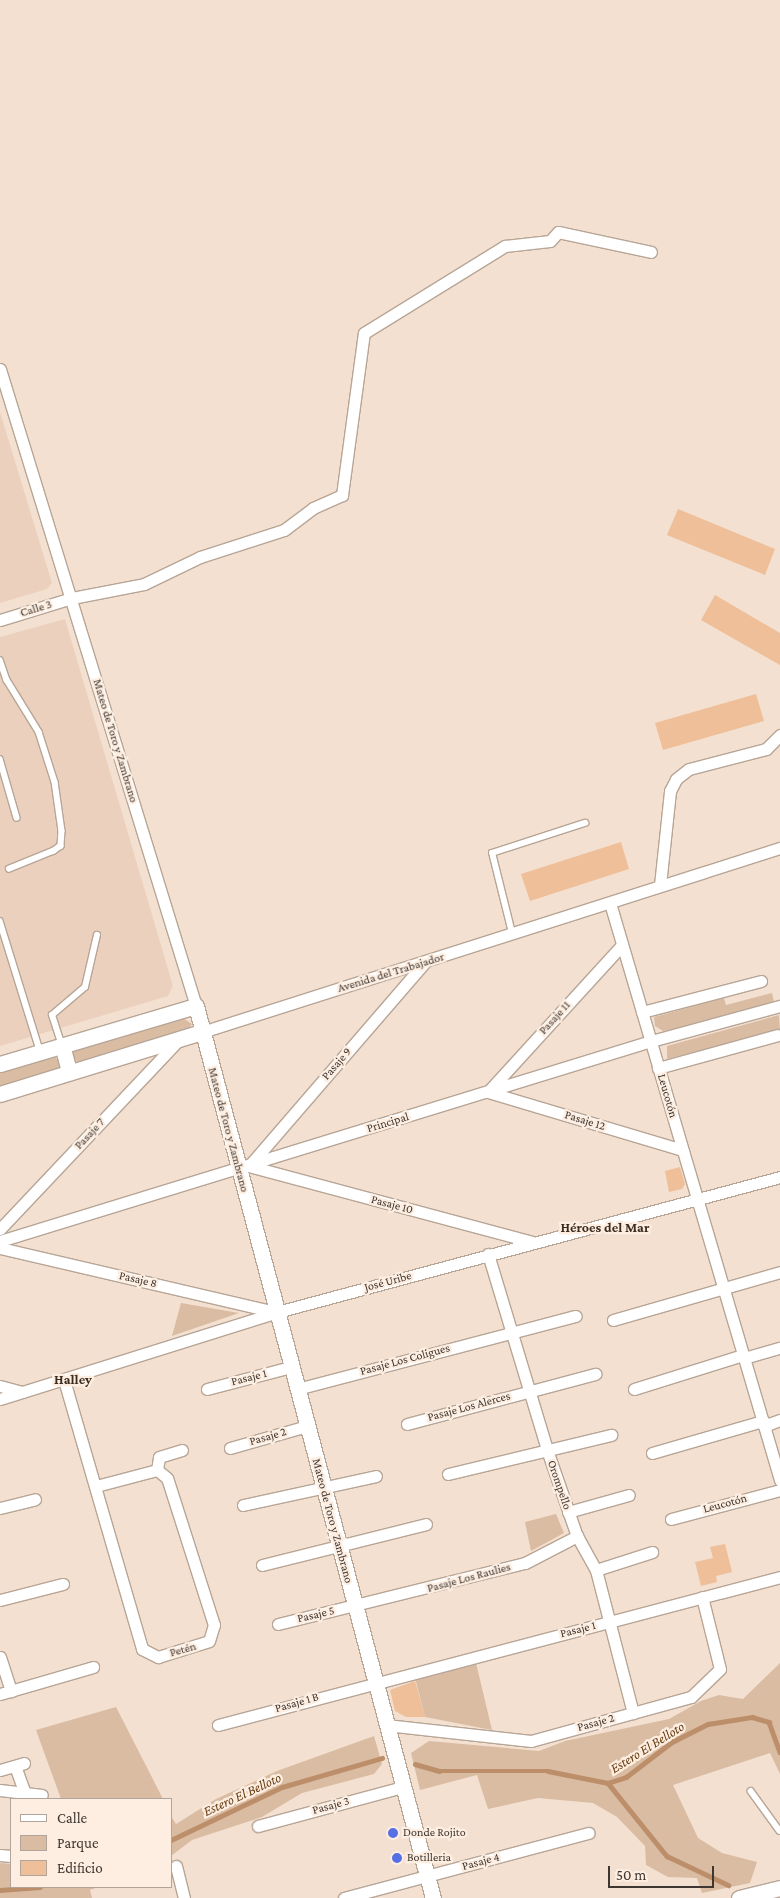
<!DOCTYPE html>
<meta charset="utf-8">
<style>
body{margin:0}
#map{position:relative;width:780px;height:1898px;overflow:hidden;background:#f3e0d0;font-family:"Crimson Pro",serif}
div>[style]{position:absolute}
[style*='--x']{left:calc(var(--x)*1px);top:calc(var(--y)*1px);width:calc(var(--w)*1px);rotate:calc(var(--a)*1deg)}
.built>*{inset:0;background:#ebd1bd}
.green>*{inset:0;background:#dabca3}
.stream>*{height:4.5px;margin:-2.25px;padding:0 2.25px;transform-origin:2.25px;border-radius:2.25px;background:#bc8f6a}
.building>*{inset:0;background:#eebf99}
.roads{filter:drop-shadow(1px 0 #b7a596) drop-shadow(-1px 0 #b7a596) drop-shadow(0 1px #b7a596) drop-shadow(0 -1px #b7a596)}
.service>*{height:5.5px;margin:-2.75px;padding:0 2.75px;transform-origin:2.75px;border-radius:2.75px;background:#fff}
.minor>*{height:11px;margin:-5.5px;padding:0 5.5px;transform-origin:5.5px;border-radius:5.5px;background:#fff}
.tertiary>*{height:15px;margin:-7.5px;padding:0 7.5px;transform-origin:7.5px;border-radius:7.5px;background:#fff}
.dots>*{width:14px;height:14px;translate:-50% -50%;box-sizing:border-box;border:2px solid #fdeee1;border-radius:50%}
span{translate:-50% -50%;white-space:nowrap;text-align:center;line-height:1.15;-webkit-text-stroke:4.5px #fdeee1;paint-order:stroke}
.street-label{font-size:12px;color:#3e3630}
.poi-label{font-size:12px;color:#3e3630}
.left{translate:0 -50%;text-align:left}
.neighbourhood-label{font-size:14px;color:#3b2c20;font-weight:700}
.water-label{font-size:14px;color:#653a0d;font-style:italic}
.legend{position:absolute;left:10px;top:1798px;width:162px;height:90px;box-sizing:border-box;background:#fdeee1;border:1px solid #b1a49a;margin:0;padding:6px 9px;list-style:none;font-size:15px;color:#3e3630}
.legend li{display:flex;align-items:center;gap:10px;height:25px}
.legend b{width:25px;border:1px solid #b1a49a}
.scale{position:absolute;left:608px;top:1866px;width:106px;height:22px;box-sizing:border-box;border:2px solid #3e3630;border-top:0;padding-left:6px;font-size:15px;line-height:18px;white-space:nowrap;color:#3e3630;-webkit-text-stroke:4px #fdeee1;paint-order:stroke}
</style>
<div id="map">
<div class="built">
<i style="clip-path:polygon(0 412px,52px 583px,47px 589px,0 603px)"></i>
<i style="clip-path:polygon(65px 619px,173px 986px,168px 996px,0 1046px,0 637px)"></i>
</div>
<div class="green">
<i style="clip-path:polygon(772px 993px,774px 1002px,675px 1029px,663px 1031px,655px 1026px,654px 1017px,724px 998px,726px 1005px)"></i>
<i style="clip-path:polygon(779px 1015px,780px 1030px,667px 1059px,667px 1046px)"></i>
<i style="clip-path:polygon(183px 1018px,192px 1024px,189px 1029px,78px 1063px,74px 1058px,73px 1051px)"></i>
<i style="clip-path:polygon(55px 1057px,60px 1062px,58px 1070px,0 1087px,0 1073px)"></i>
<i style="clip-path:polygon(181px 1303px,239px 1313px,172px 1336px)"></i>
<i style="clip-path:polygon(556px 1514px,564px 1533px,531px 1551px,525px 1522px)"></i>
<i style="clip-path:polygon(476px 1663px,492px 1730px,425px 1717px,415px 1678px)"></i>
<i style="clip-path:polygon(780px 1663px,780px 1774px,770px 1753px,673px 1785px,698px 1838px,722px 1853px,757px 1862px,750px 1883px,702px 1893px,697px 1878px,668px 1877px,646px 1865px,645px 1846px,617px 1817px,593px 1803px,538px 1798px,488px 1809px,477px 1775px,420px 1790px,411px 1753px,429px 1741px,539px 1751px,565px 1741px,669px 1719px,701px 1701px,719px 1695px,743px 1699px)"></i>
<i style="clip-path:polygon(116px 1707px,163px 1799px,61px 1799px,36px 1730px)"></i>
<i style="clip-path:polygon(374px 1736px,382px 1764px,374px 1774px,302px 1793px,262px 1817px,192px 1840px,171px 1856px,171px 1816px,176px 1824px,216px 1799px,277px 1771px)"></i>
<i style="clip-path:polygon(0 1863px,11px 1864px,11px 1887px,98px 1887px,90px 1890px,92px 1898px,0 1898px)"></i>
</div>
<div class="stream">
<i style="--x:415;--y:1764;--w:25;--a:16"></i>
<i style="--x:439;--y:1771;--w:109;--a:0"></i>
<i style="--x:548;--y:1771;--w:61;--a:11.3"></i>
<i style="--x:608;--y:1783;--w:19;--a:-18"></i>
<i style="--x:626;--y:1777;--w:58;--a:-37.3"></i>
<i style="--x:672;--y:1742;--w:40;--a:-26.6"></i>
<i style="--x:708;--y:1724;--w:45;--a:-9"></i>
<i style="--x:752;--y:1717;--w:18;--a:16"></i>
<i style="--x:769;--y:1722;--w:32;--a:70"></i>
<i style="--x:608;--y:1783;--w:94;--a:51.1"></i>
<i style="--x:667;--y:1856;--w:68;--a:25.4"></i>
<i style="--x:171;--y:1840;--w:123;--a:-25.5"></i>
<i style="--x:282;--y:1787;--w:104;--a:-16.2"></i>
<i style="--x:0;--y:1890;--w:40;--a:-4.3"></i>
</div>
<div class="building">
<i style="clip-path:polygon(678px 509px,775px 549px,765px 575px,667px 535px)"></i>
<i style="clip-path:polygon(715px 595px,780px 633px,780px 665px,701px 620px)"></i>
<i style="clip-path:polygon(756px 694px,764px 721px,663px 750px,655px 723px)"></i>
<i style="clip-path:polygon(621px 842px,629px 869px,530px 901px,521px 874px)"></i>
<i style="clip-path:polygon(680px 1167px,685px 1184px,682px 1189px,669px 1192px,665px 1171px)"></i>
<i style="clip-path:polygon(725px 1544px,732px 1572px,716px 1576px,717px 1582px,701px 1586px,695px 1562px,713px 1558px,710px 1547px)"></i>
<i style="clip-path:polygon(415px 1681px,425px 1717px,406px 1717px,395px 1711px,390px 1690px)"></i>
</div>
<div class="roads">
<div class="service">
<i style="--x:0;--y:660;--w:21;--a:71"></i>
<i style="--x:7;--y:680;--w:61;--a:58.4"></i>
<i style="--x:39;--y:732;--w:52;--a:72.3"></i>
<i style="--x:55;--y:782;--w:49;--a:81.9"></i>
<i style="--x:62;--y:831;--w:15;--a:94"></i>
<i style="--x:61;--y:846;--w:9;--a:144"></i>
<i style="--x:54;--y:851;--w:48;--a:157.8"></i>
<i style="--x:0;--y:759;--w:61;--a:73.9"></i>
<i style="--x:0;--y:921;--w:135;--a:72.8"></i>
<i style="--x:512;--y:933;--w:82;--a:-104"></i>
<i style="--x:492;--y:853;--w:98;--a:-17.9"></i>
<i style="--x:61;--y:1043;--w:29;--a:-108"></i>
<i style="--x:52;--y:1015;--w:43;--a:-40.3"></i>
<i style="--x:85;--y:987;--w:53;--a:-77"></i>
<i style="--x:751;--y:1791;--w:49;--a:54.1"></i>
</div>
<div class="minor">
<i style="--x:0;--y:369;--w:666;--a:72.9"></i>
<i style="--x:0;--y:620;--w:75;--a:-17"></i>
<i style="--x:72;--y:598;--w:73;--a:-11"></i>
<i style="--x:144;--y:584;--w:62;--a:-25.7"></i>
<i style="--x:200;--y:557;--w:88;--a:-17.8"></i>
<i style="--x:284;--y:530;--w:36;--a:-37"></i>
<i style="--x:313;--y:508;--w:32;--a:-24"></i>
<i style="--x:342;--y:495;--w:163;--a:-82.3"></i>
<i style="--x:364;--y:333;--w:166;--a:-31.7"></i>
<i style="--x:505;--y:246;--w:45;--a:-6.3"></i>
<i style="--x:550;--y:241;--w:12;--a:-48"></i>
<i style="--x:558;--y:232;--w:95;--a:12.1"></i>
<i style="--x:660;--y:885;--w:95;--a:-83.9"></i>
<i style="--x:670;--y:791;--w:13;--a:-63"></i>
<i style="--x:676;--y:779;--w:16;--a:-38"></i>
<i style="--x:689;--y:769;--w:80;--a:-14.6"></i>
<i style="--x:766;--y:749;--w:20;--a:-45"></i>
<i style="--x:610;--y:903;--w:602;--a:73.58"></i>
<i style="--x:622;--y:945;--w:199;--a:132.4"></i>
<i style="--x:488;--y:1092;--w:203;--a:16.6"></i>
<i style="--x:425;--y:962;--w:269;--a:130.8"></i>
<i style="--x:249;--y:1166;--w:294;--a:15"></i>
<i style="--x:642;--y:1012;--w:123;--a:-14.6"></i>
<i style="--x:202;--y:1032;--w:607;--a:-17.66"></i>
<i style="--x:658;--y:1068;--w:124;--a:-15.4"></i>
<i style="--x:0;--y:1229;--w:260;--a:-46.6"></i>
<i style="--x:0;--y:1241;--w:681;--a:-17.08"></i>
<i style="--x:651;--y:1041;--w:134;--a:-15.2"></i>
<i style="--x:0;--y:1248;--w:283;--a:13.1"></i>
<i style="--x:488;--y:1254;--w:205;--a:73.2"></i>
<i style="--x:547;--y:1450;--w:91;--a:70.8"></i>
<i style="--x:577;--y:1536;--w:39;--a:61"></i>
<i style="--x:596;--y:1570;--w:148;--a:75.5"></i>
<i style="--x:613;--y:1320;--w:174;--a:-16"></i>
<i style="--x:744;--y:1358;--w:37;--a:-16"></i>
<i style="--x:64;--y:1380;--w:280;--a:73.8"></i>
<i style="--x:142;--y:1649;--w:18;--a:27"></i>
<i style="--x:158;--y:1657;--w:53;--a:-17.4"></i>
<i style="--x:209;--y:1641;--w:17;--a:-73"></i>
<i style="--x:214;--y:1625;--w:154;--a:-107.7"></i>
<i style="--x:167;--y:1478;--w:13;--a:-141"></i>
<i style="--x:157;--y:1470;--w:63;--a:165.3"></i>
<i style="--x:0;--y:1386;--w:23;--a:15"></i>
<i style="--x:207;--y:1389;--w:87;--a:-14.7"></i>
<i style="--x:297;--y:1389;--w:288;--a:-14.7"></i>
<i style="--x:634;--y:1389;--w:114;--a:-17.3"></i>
<i style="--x:0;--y:1399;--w:290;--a:-17.4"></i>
<i style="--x:277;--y:1312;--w:521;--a:-15.02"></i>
<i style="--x:407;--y:1424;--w:195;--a:-14.9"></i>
<i style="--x:764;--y:1426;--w:17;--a:-21"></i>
<i style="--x:230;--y:1448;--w:80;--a:-15.9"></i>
<i style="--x:652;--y:1453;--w:116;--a:-16.1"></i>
<i style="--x:157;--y:1470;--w:13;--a:-81"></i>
<i style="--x:159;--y:1457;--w:24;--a:-17"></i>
<i style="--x:448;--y:1474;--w:168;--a:-13.5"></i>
<i style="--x:243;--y:1505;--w:136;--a:-12.3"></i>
<i style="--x:0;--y:1508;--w:36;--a:-14"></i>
<i style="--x:568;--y:1512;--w:63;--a:-15.6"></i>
<i style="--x:671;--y:1519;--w:113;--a:-14.9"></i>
<i style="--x:262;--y:1565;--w:169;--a:-14"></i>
<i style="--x:596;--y:1570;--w:59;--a:-17.8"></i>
<i style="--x:0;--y:1600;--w:65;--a:-14.3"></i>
<i style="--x:278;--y:1624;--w:254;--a:-13.9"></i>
<i style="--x:525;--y:1563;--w:59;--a:-27.4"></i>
<i style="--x:0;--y:1657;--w:36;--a:72"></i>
<i style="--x:0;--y:1694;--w:97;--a:-16.2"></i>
<i style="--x:218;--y:1725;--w:581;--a:-14.75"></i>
<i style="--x:386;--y:1725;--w:146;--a:6.3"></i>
<i style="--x:531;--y:1741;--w:166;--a:-15.4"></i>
<i style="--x:691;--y:1697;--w:40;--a:-44"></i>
<i style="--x:720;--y:1669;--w:74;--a:-104"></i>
<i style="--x:15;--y:1766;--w:29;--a:70"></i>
<i style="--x:0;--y:1770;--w:25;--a:-16"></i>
<i style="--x:0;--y:1790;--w:42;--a:6.8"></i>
<i style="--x:258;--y:1826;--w:150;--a:-15.1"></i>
<i style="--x:0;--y:1855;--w:11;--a:5"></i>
<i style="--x:176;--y:1866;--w:33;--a:76"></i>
<i style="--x:344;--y:1898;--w:253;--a:-14.9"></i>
</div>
<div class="tertiary">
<i style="--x:62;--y:1045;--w:28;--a:75"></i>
<i style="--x:0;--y:1064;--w:204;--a:-16.5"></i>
<i style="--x:196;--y:1006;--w:923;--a:75.12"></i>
<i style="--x:0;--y:1094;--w:211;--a:-17.1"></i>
<i style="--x:739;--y:1898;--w:42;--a:-13.7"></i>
</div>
</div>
<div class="dots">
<i style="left:393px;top:1833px;background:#566fe5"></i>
<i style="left:397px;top:1858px;background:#566fe5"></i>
</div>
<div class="street-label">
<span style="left:36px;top:609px;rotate:-17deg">Calle 3</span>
<span style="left:115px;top:741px;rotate:73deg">Mateo de Toro y Zambrano</span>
<span style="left:391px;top:973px;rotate:-17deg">Avenida del Trabajador</span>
<span style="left:555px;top:1018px;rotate:-48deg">Pasaje 11</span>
<span style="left:337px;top:1064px;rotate:-49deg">Pasaje 9</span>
<span style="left:667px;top:1096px;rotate:74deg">Leucotón</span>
<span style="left:585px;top:1121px;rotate:17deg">Pasaje 12</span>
<span style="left:388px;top:1123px;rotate:-17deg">Principal</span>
<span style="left:228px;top:1130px;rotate:75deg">Mateo de Toro y Zambrano</span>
<span style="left:90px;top:1134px;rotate:-47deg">Pasaje 7</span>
<span style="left:392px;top:1205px;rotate:15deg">Pasaje 10</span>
<span style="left:138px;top:1280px;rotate:13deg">Pasaje 8</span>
<span style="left:388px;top:1282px;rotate:-15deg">José Uribe</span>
<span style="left:405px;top:1360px;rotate:-15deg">Pasaje Los Coligues</span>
<span style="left:249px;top:1378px;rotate:-14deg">Pasaje 1</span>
<span style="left:469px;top:1407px;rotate:-15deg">Pasaje Los Alerces</span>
<span style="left:268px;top:1437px;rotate:-16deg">Pasaje 2</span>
<span style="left:559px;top:1485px;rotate:71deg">Orompello</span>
<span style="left:725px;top:1504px;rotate:-15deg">Leucotón</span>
<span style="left:332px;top:1521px;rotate:75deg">Mateo de Toro y Zambrano</span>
<span style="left:469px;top:1578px;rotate:-15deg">Pasaje Los Raulies</span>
<span style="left:316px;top:1615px;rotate:-13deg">Pasaje 5</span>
<span style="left:578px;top:1630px;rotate:-14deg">Pasaje 1</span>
<span style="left:183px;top:1650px;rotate:-16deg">Petén</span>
<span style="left:297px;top:1703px;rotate:-16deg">Pasaje 1 B</span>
<span style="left:596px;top:1723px;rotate:-15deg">Pasaje 2</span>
<span style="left:331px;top:1806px;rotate:-15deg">Pasaje 3</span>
<span style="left:481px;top:1862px;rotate:-15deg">Pasaje 4</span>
</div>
<div class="poi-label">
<span class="left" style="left:403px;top:1833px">Donde Rojito</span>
<span class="left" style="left:407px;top:1858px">Botilleria</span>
</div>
<div class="neighbourhood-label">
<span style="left:605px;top:1227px">Héroes del Mar</span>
<span style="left:73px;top:1379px">Halley</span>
</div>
<div class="water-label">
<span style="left:647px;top:1747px;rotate:-32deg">Estero El Belloto</span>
<span style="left:242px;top:1794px;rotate:-25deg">Estero El Belloto</span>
</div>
<ul class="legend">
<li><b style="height:6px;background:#fff"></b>Calle</li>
<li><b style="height:14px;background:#dabca3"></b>Parque</li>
<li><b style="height:14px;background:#eebf99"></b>Edificio</li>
</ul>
<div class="scale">50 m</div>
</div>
